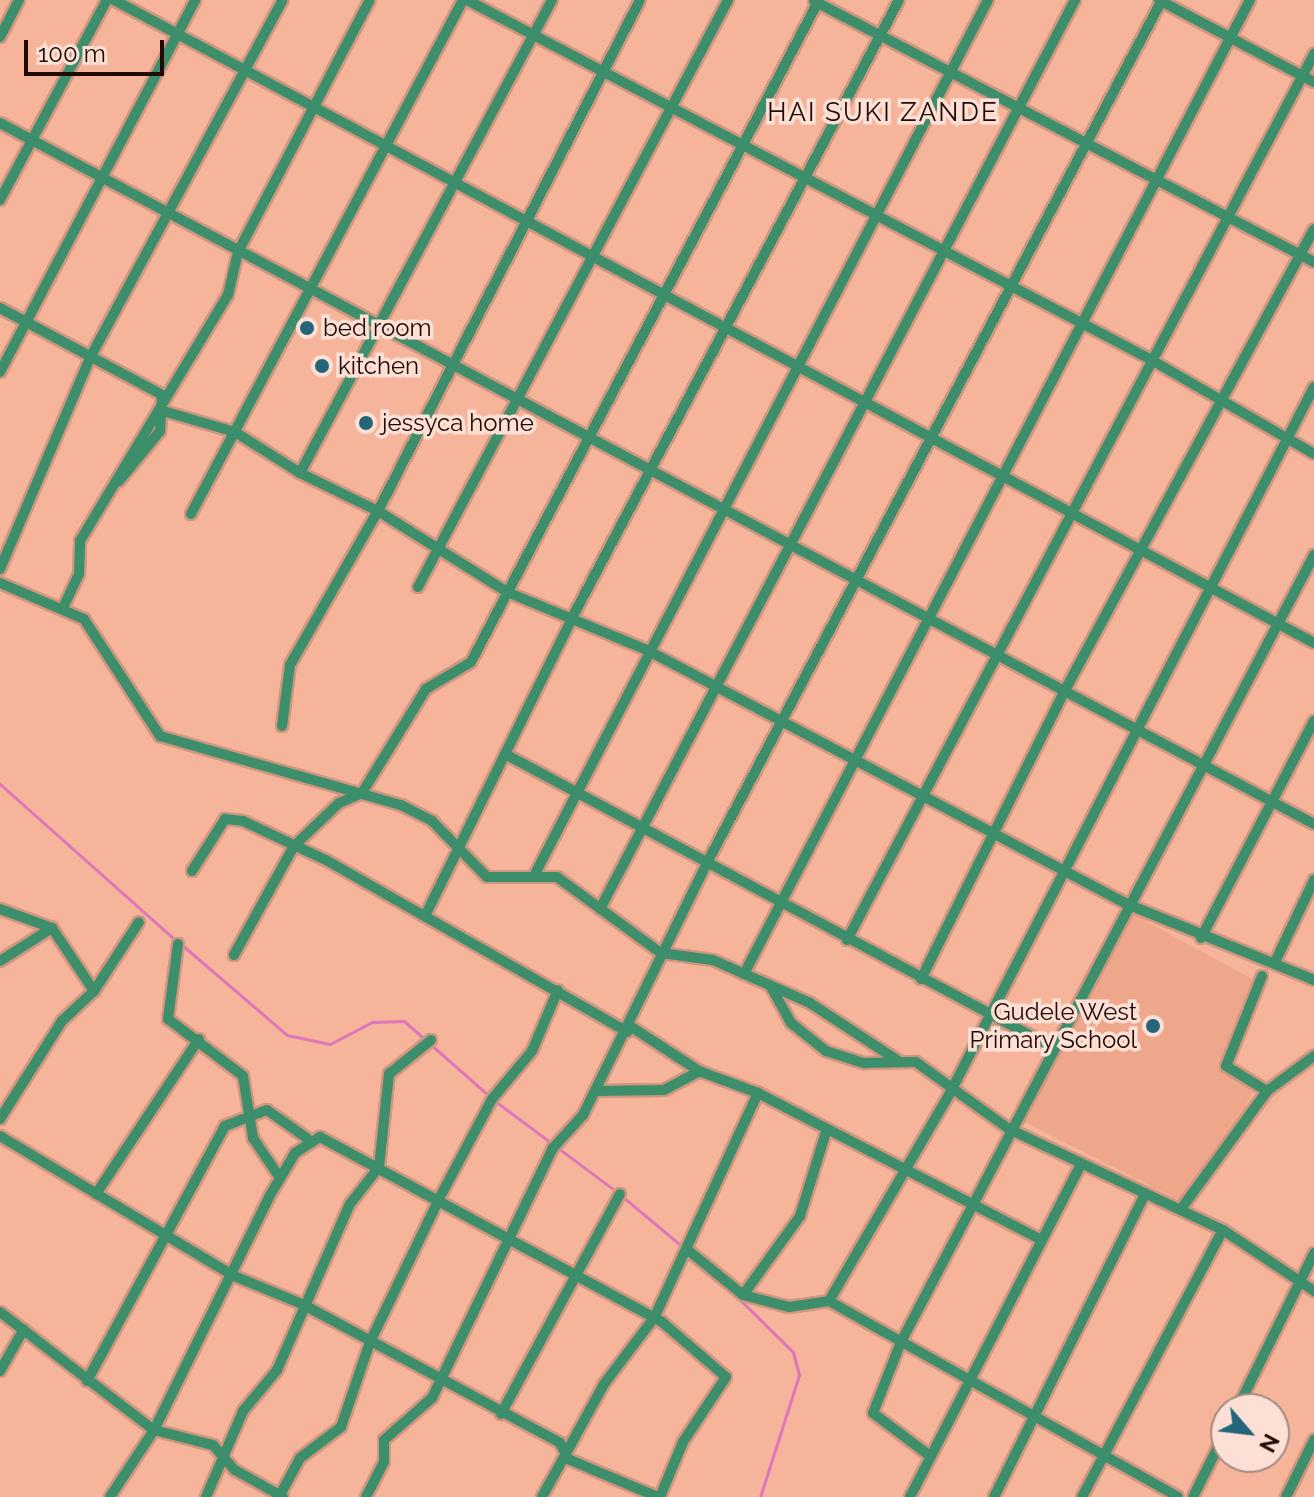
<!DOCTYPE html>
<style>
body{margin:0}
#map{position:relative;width:1314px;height:1497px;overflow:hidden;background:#f6b59b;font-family:Raleway,sans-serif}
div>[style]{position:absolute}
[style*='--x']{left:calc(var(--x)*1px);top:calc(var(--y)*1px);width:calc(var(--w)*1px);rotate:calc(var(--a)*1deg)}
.built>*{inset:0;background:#eea78b}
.stream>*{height:3px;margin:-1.5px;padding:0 1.5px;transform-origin:1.5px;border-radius:1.5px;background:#e076ba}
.roads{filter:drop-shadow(2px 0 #cf9680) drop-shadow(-2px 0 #cf9680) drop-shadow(0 2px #cf9680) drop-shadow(0 -2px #cf9680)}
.minor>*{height:10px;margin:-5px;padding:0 5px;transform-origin:5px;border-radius:5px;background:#3d8e6b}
.dots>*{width:22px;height:22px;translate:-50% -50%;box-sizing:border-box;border:4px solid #fce0d6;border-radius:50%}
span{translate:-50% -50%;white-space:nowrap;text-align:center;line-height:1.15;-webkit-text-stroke:7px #fce0d6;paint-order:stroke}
.poi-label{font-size:24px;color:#200a03}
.left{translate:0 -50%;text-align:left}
.right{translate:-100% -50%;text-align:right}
.neighbourhood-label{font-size:26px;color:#200a03;letter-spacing:2px}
.north{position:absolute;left:1210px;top:1393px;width:80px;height:80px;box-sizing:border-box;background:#fce0d6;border:2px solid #a48a82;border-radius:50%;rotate:118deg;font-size:22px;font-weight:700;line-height:32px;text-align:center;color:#200a03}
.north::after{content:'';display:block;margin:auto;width:28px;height:36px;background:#246579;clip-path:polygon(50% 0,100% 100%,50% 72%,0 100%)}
.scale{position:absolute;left:24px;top:40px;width:140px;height:36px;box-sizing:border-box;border:4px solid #200a03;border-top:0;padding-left:10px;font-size:24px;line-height:28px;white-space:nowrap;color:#200a03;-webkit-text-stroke:6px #fce0d6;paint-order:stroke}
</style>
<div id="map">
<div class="built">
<i style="clip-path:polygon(1129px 912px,1254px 980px,1219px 1071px,1254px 1090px,1224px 1148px,1182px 1202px,1021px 1120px)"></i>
</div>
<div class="stream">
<i style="--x:0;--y:784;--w:236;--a:41.7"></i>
<i style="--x:182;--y:945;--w:138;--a:40.6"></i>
<i style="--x:287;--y:1035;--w:44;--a:11.8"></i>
<i style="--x:330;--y:1044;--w:47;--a:-27.6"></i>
<i style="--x:372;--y:1022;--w:32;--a:-2"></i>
<i style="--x:404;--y:1021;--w:113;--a:41.4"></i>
<i style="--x:495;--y:1101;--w:152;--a:36.7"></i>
<i style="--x:623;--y:1197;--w:80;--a:39.9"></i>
<i style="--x:733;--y:1293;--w:84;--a:44.5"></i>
<i style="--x:793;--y:1352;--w:24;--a:75"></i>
<i style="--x:799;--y:1375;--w:128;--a:107.7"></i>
</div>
<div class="roads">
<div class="minor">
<i style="--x:114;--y:0;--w:1361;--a:28.18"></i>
<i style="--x:467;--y:0;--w:769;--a:27.73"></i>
<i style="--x:1148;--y:358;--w:192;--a:30"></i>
<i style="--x:552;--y:0;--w:536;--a:118.05"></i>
<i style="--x:300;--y:473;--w:87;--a:26"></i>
<i style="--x:378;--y:511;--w:152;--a:32.1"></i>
<i style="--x:507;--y:592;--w:152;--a:22.5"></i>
<i style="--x:647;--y:650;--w:543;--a:27.89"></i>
<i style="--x:1127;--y:904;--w:202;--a:22.1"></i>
<i style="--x:1159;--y:0;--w:175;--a:27.9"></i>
<i style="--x:814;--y:1;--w:564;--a:27.56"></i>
<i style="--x:0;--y:37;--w:42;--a:-62.8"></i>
<i style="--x:0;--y:123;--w:1489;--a:28.08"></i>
<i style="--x:0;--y:200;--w:227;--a:-61.9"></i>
<i style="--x:0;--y:308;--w:184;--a:28.2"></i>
<i style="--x:162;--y:395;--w:36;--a:93"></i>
<i style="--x:160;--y:431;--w:65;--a:129.4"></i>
<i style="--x:0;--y:372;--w:420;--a:-62.3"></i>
<i style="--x:163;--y:411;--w:75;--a:16.3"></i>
<i style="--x:235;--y:432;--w:77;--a:32.2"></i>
<i style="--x:191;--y:514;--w:582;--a:-62.11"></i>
<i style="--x:0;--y:569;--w:232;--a:-66.9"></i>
<i style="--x:91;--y:356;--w:404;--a:-61.7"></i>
<i style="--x:0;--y:583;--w:91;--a:23.2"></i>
<i style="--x:84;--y:619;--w:140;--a:57"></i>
<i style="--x:160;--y:736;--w:251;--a:16"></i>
<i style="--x:401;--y:805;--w:35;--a:27"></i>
<i style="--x:432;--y:821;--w:78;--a:45.5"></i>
<i style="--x:487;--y:877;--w:70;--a:0"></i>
<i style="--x:557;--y:877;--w:129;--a:36.2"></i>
<i style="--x:661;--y:953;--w:52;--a:7.7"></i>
<i style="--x:713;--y:960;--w:106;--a:23.9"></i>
<i style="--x:810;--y:1003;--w:104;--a:33.2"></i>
<i style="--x:418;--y:587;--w:664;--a:-62.16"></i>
<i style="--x:63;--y:608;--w:38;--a:-65"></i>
<i style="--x:79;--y:574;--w:33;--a:-88"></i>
<i style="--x:80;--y:541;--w:287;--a:-59"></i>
<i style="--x:228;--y:295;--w:44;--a:-76.9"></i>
<i style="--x:238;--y:252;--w:284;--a:-62.4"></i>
<i style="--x:282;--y:726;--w:62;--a:-82.5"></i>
<i style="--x:290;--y:665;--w:177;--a:-60.3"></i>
<i style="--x:378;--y:511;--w:574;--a:-62.85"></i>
<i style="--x:505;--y:754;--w:621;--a:28.18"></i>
<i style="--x:192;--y:871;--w:62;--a:-57.6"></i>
<i style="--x:225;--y:819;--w:18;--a:6"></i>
<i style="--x:243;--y:821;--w:92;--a:25.2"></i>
<i style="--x:326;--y:860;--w:347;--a:29.7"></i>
<i style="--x:536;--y:872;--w:982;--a:-62.6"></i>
<i style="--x:0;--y:909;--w:55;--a:20.1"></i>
<i style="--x:52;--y:928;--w:76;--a:56.3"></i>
<i style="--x:600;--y:909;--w:1026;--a:-62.41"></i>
<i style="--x:425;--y:916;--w:332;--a:-63.7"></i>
<i style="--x:572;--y:618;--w:699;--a:-62.12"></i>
<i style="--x:1201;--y:938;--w:245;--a:-62.5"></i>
<i style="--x:847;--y:940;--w:1002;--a:-62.21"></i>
<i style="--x:178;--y:944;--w:76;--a:97.6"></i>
<i style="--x:168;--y:1019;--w:94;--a:37.2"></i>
<i style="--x:243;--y:1076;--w:63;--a:80.8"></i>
<i style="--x:253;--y:1138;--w:48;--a:56"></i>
<i style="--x:234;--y:955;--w:124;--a:-61.2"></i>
<i style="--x:294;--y:846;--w:62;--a:-43.7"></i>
<i style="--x:339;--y:803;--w:25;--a:-23"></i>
<i style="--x:362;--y:793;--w:122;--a:-58.4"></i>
<i style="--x:426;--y:689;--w:52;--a:-31"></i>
<i style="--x:471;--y:662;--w:748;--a:-62.27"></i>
<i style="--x:0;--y:961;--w:62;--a:-32.4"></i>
<i style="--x:1275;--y:962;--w:91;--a:-64.6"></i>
<i style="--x:744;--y:974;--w:1098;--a:-62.55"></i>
<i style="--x:1262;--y:976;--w:97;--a:111.8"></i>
<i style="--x:1226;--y:1066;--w:48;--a:31.4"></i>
<i style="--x:921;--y:979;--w:321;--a:-63.5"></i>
<i style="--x:1064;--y:692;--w:526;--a:-61.63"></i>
<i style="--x:770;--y:985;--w:43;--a:61.1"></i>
<i style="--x:791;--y:1023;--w:45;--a:38.7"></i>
<i style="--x:826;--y:1051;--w:40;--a:18"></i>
<i style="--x:864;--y:1063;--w:52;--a:-1.1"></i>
<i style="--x:916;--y:1062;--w:115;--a:35.8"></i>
<i style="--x:1009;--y:1129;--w:237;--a:25.3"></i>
<i style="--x:1223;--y:1230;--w:110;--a:33.8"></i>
<i style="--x:630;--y:1026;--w:82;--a:33.1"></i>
<i style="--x:699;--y:1071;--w:63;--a:20.4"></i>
<i style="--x:758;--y:1093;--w:318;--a:27.4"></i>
<i style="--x:595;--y:1091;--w:69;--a:-0.8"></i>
<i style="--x:664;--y:1090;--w:40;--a:-28"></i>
<i style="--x:0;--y:1119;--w:116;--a:-57.7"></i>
<i style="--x:62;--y:1021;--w:44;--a:-43.2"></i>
<i style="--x:94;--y:991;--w:82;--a:-56.9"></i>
<i style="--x:0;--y:1136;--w:270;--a:30.9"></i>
<i style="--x:232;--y:1275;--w:78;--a:22.6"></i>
<i style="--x:304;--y:1305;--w:291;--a:28.3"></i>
<i style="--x:560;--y:1443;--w:18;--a:63"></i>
<i style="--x:568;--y:1459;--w:98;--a:22.9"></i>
<i style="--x:96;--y:1194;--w:186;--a:-56.4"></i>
<i style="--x:1181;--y:1209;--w:146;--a:-53.9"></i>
<i style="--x:1267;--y:1091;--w:59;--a:-36.7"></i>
<i style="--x:689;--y:1251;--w:70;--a:39.2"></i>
<i style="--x:743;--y:1295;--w:48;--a:14.6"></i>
<i style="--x:789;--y:1307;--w:40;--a:-8.5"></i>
<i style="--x:829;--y:1301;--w:400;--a:29.3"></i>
<i style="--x:743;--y:1295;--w:97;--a:-54.2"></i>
<i style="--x:800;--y:1216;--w:91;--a:-72.8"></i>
<i style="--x:829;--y:1301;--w:241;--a:-59.8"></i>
<i style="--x:950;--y:1093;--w:794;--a:-62.73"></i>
<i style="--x:0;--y:1312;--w:194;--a:37.5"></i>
<i style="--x:154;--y:1430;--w:61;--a:14.3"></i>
<i style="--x:213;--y:1445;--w:33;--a:49"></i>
<i style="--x:235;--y:1470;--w:55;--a:29.4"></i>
<i style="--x:0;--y:1371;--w:48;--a:-60.3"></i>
<i style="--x:87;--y:1381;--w:290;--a:-61.6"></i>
<i style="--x:225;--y:1126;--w:45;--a:-20.9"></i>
<i style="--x:267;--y:1110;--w:50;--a:35.3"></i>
<i style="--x:1237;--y:1409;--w:174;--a:-63.7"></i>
<i style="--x:501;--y:1414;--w:250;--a:-61.6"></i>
<i style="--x:930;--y:1456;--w:71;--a:-143"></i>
<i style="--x:873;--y:1413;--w:76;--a:-68.5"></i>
<i style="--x:901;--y:1342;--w:889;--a:-62.31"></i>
<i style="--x:110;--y:1497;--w:80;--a:-56.7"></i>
<i style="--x:154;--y:1430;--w:260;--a:-63.7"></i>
<i style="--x:269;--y:1197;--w:51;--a:-59.4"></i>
<i style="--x:295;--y:1153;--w:30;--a:-33"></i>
<i style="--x:320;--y:1137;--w:389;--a:28.4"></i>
<i style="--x:662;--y:1322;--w:84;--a:40.7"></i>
<i style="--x:726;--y:1377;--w:78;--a:123.5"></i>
<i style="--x:683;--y:1442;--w:60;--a:112.7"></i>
<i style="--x:206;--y:1497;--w:94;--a:-66.7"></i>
<i style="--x:243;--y:1411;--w:53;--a:-50.3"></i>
<i style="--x:277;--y:1370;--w:181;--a:-66.3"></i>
<i style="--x:350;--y:1204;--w:47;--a:-51.9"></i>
<i style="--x:379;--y:1167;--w:94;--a:-83.9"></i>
<i style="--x:389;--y:1074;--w:54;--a:-39"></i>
<i style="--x:279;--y:1497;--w:44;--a:-61.7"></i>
<i style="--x:300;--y:1458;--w:51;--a:-37.1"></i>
<i style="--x:341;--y:1427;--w:90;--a:-71.2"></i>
<i style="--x:370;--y:1342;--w:161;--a:-64.2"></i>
<i style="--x:440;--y:1197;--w:111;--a:-62"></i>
<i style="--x:492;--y:1099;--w:62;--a:-50.2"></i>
<i style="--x:532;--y:1051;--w:66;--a:-66.9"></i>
<i style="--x:366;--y:1497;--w:39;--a:-63"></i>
<i style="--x:384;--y:1462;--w:22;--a:-90"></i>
<i style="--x:384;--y:1440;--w:64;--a:-41.2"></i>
<i style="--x:432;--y:1398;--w:278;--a:-64.2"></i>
<i style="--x:553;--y:1148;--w:45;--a:-47.7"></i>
<i style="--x:583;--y:1115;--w:283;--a:-63.8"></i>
<i style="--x:708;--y:861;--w:973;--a:-62.2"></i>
<i style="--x:542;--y:1497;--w:129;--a:-61.2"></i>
<i style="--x:604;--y:1384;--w:83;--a:-52.9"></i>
<i style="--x:654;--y:1318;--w:248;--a:-65.2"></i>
<i style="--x:910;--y:1497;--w:374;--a:-62.8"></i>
<i style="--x:994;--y:1497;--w:339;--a:-63.5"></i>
<i style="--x:1082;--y:1497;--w:302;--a:-62.2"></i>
<i style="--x:1193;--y:1497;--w:74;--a:-63.4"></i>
<i style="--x:1286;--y:1497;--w:64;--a:-63.8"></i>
</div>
</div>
<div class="dots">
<i style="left:307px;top:328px;background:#246579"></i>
<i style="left:322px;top:366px;background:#246579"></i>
<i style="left:366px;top:423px;background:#246579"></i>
<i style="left:1153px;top:1026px;background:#246579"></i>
</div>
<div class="poi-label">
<span class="left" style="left:323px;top:328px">bed room</span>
<span class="left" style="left:338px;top:366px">kitchen</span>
<span class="left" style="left:382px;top:423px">jessyca home</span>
<span class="right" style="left:1137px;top:1026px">Gudele West<br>Primary School</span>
</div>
<div class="neighbourhood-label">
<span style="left:883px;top:113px">HAI SUKI ZANDE</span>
</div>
<div class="north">N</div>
<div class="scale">100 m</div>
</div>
